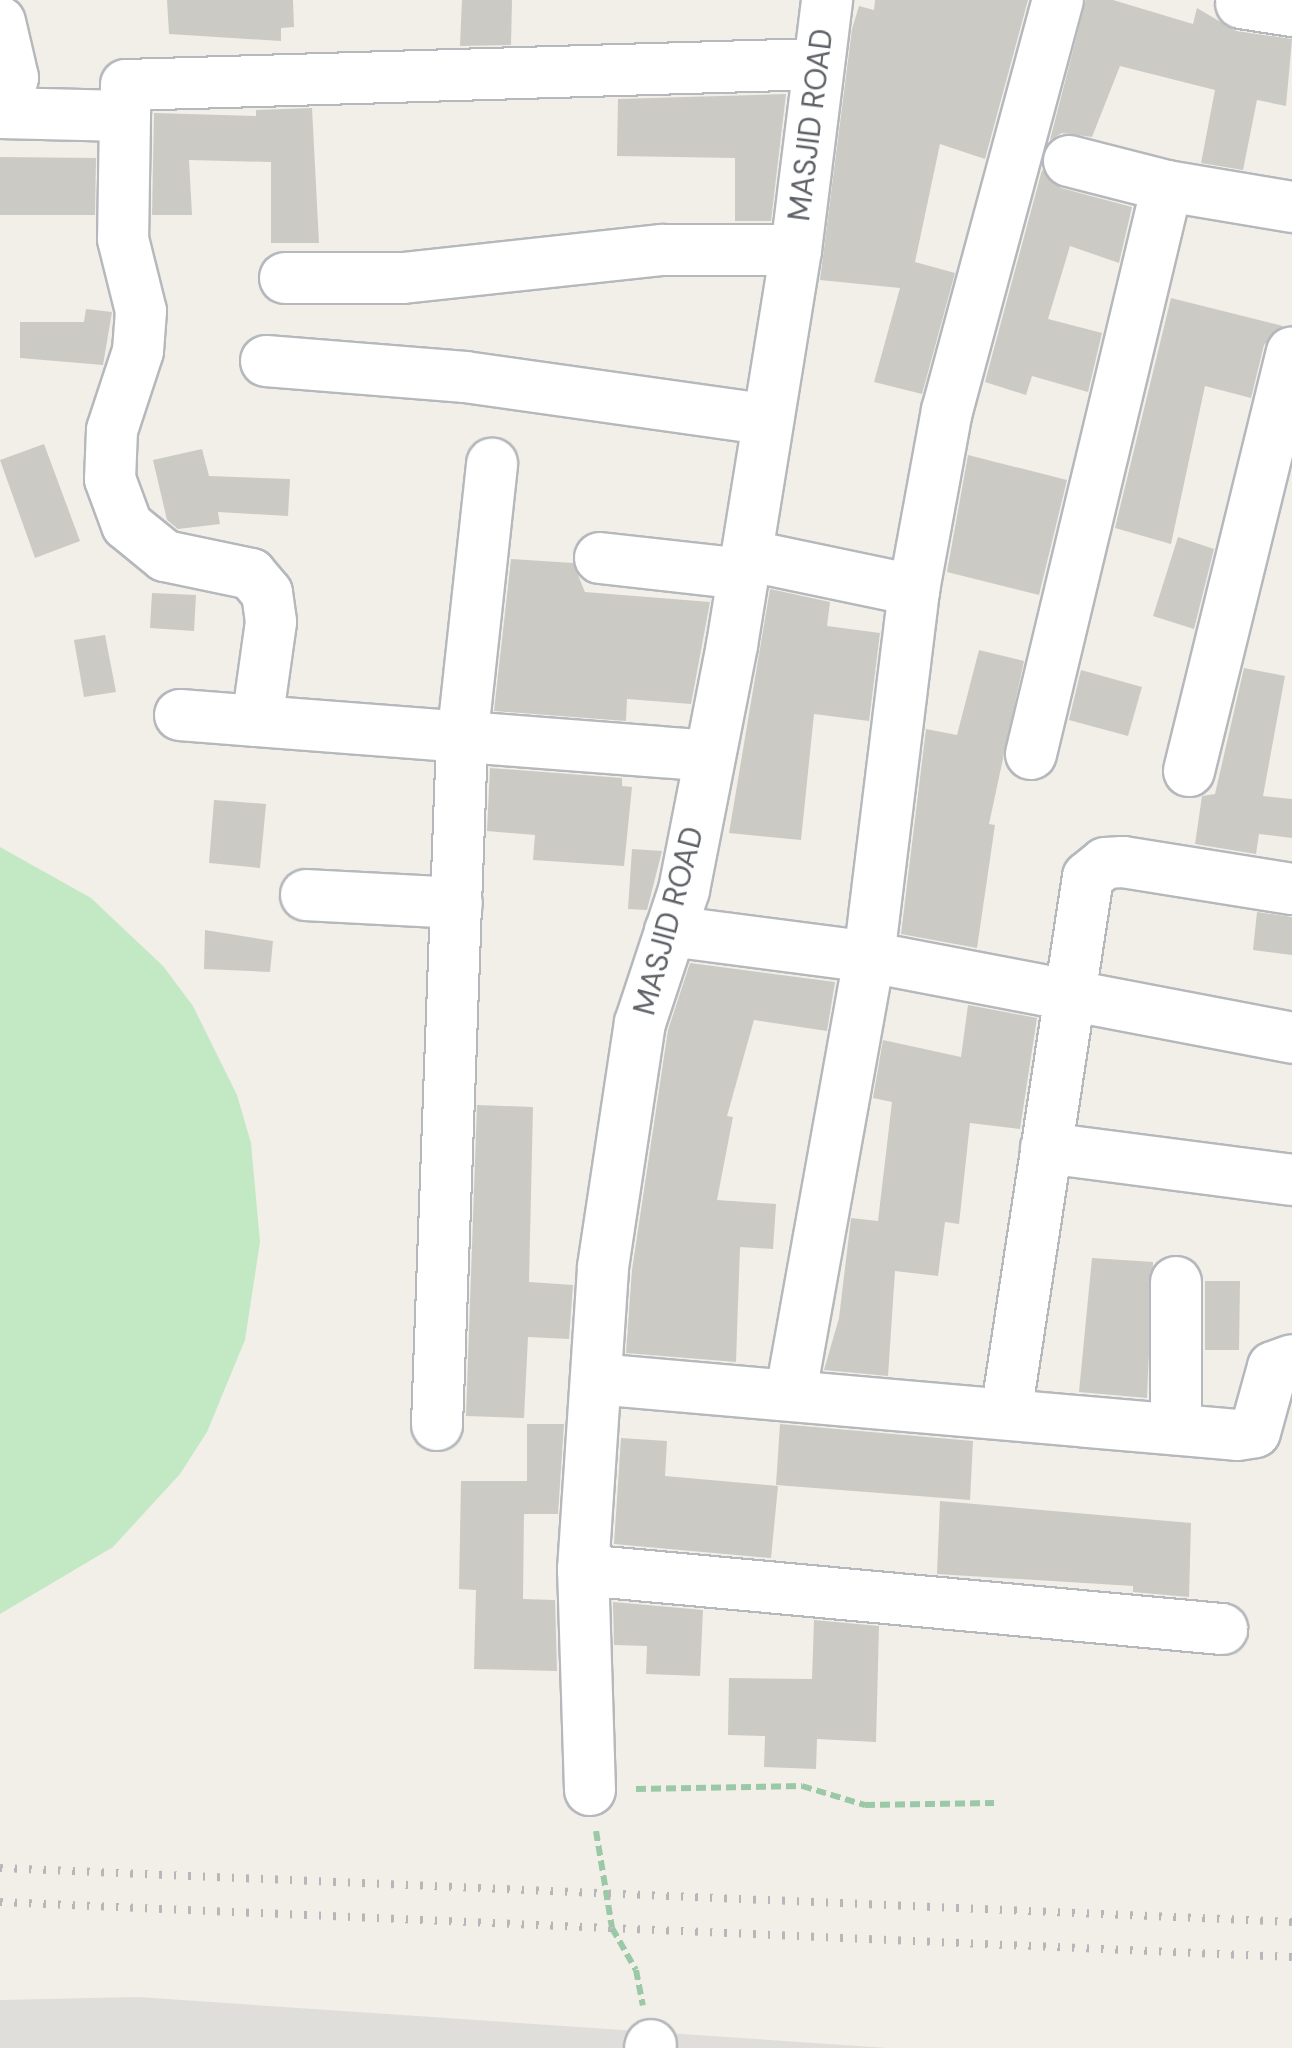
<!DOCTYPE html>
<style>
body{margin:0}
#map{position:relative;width:1292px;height:2048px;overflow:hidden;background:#f1efe8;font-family:"DM Sans",sans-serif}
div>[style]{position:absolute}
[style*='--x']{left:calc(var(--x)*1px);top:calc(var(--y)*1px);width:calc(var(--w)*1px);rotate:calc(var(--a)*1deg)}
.industrial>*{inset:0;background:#e0deda}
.green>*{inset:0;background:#c3e9c4}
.building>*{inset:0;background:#cccac4}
.path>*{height:6px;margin-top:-3px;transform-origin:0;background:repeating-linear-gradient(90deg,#9bc9a8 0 10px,transparent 0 15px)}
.roads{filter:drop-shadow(2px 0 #b5b8bc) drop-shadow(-2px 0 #b5b8bc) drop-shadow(0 2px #b5b8bc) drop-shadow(0 -2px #b5b8bc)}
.minor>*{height:50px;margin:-25px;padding:0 25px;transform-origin:25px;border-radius:25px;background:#fff}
.rail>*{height:8px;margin-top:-4px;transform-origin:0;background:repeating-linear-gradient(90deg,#b6b7b8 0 2.5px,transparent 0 14.5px)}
span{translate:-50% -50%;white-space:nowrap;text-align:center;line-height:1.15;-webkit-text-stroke:9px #fff;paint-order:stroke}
.street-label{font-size:30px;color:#5f6368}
</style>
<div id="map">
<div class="industrial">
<i style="clip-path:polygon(138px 1997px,888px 2048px,0 2048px,0 2000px)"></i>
</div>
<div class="green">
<i style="clip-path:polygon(0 847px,91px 898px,163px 966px,193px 1006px,237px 1095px,251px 1143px,260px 1242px,245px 1340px,207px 1432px,180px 1474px,113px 1547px,0 1614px)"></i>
</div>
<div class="building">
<i style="clip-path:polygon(167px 0,293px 0,294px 27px,281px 28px,281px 41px,169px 34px)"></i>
<i style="clip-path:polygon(462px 0,512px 0,511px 45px,460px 46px)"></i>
<i style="clip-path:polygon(875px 0,1028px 0,985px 159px,940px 144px,915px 262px,955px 273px,922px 394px,874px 382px,900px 288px,820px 280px,852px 29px,859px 6px,874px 10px)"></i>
<i style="clip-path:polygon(1086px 0,1113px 0,1193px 24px,1197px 8px,1236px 31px,1292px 39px,1286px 106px,1257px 100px,1243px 170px,1201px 163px,1215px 90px,1120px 66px,1092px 137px,1062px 133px,1050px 140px)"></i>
<i style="clip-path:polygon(786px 94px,771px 221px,735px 221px,735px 158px,617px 156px,618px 99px)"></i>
<i style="clip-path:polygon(312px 108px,319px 243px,271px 243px,271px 162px,189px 160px,192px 215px,152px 215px,154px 113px,256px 116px,256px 110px)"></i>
<i style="clip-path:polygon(0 157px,96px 158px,95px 215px,0 215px)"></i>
<i style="clip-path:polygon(1042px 170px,1061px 188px,1132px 207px,1119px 263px,1070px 246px,1048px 319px,1102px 333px,1088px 392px,1032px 376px,1026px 395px,985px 382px)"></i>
<i style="clip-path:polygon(1171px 298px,1283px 326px,1264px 345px,1251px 398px,1205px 386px,1171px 544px,1115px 528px)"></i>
<i style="clip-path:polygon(86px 309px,112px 312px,103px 365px,20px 358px,20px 322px,84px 322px)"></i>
<i style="clip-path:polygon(44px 444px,80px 541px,35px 558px,0 460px)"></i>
<i style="clip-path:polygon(202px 449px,209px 476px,290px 479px,288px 516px,218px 512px,220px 524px,178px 529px,167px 520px,153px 460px)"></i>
<i style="clip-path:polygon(968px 455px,1067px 480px,1039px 595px,947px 572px)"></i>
<i style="clip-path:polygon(1178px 537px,1214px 549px,1194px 629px,1153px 616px)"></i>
<i style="clip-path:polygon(511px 559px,573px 563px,585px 592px,710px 602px,691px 704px,627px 699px,626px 721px,494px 711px)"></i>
<i style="clip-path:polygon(770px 589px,830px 602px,827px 626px,880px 633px,869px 721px,814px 714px,801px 840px,729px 833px)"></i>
<i style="clip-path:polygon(152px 593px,196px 595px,194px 631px,150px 628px)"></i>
<i style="clip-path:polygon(105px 635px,116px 692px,84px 697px,74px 640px)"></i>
<i style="clip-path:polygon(979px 650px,1024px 661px,989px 824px,995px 825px,977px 948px,901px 934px,926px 729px,957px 735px)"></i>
<i style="clip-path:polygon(1244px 668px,1285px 676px,1263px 796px,1292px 799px,1292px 838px,1259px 834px,1256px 854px,1195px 844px,1202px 796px,1215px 794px)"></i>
<i style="clip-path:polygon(1081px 670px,1142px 687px,1128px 736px,1069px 720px)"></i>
<i style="clip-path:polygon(490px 768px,622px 778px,622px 786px,632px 787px,624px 866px,533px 860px,535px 835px,487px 831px)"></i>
<i style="clip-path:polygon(214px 800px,266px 804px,260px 868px,209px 863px)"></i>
<i style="clip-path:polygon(632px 849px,662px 851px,647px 910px,628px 909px)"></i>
<i style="clip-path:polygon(1257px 912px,1292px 917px,1292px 955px,1253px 950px)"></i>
<i style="clip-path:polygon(205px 930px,273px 941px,270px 972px,204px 969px)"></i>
<i style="clip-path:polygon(690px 963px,835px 982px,827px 1031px,754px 1020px,727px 1116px,733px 1117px,717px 1200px,776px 1204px,773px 1249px,740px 1247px,736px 1362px,626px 1353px,632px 1270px,668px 1030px)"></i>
<i style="clip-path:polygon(968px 1005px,1037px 1018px,1020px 1129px,970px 1123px,959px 1224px,945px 1222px,938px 1276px,895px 1271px,888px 1376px,824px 1370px,839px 1318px,851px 1218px,878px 1221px,892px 1102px,873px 1098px,883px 1040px,961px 1057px)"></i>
<i style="clip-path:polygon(477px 1105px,533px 1107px,529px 1282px,573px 1285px,569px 1339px,528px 1337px,524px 1418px,466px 1416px)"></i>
<i style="clip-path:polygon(1092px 1258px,1153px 1262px,1147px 1398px,1079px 1392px)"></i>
<i style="clip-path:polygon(1205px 1281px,1240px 1281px,1239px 1350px,1205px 1350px)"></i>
<i style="clip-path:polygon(527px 1424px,564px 1424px,558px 1514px,524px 1514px,523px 1599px,555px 1600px,557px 1671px,474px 1669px,476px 1590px,459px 1589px,461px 1481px,527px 1481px)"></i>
<i style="clip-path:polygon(780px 1424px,973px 1441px,970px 1500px,776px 1485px)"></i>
<i style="clip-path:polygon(621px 1438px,667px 1441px,665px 1476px,778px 1486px,771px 1558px,614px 1544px)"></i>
<i style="clip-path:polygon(940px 1501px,1191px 1523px,1189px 1597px,1133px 1592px,1133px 1586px,937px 1574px)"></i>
<i style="clip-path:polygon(613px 1602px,703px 1610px,700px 1676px,646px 1674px,647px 1646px,614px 1645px)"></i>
<i style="clip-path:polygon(814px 1620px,879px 1626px,876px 1742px,817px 1739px,816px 1769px,764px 1767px,765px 1736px,728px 1735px,729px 1678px,812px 1679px)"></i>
</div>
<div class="path">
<i style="--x:636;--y:1789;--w:166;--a:-1"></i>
<i style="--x:802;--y:1786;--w:66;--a:16.8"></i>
<i style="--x:865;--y:1805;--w:129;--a:-0.9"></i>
<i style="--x:596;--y:1831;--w:98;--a:80.6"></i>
<i style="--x:612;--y:1928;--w:48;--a:60.3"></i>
<i style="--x:636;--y:1970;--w:36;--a:79"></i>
</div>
<div class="roads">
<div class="minor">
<i style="--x:1241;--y:3;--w:52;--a:8.9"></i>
<i style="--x:0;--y:22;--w:57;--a:76.9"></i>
<i style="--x:13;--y:78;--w:36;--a:111"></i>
<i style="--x:0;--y:113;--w:125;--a:1.4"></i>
<i style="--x:125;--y:116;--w:123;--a:90.9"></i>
<i style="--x:123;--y:239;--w:74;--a:76"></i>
<i style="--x:141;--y:311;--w:40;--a:94.3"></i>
<i style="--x:138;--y:351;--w:83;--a:108.2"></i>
<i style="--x:112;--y:430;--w:49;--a:92.3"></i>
<i style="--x:110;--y:479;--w:49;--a:69.7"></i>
<i style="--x:127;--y:525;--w:49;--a:39.2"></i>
<i style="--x:165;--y:556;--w:88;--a:11.8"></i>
<i style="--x:251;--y:574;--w:25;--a:50"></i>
<i style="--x:267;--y:593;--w:29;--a:82"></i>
<i style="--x:271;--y:622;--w:100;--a:98"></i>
<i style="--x:257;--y:721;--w:453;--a:4.4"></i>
<i style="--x:125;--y:116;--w:31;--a:-88"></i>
<i style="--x:126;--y:85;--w:692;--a:-1.74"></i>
<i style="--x:1069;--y:161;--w:101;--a:14.3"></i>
<i style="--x:285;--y:278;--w:118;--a:0"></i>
<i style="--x:403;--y:278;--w:261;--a:-6.2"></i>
<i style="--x:662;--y:250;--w:134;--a:0"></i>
<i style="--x:266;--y:361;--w:200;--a:4.6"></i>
<i style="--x:465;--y:377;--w:303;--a:8"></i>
<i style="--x:746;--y:555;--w:172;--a:11.8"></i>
<i style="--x:600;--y:558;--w:143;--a:6.4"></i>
<i style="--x:180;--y:715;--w:77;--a:4.5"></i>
<i style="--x:1031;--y:754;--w:584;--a:-76.53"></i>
<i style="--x:1167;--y:186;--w:127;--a:9.5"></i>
<i style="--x:1189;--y:771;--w:431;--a:-76.2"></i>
<i style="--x:306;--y:895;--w:151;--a:3"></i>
<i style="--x:670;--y:931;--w:201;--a:7.4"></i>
<i style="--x:869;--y:957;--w:431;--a:10.8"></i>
<i style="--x:1046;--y:1148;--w:248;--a:7.4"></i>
<i style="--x:1176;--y:1282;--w:147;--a:90"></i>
<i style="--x:596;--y:1379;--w:643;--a:4.99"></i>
<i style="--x:1237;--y:1435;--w:18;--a:-9"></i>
<i style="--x:1255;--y:1432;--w:67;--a:-74.5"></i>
<i style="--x:1273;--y:1367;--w:20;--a:-20"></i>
<i style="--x:791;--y:1392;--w:442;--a:-79.8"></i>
<i style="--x:869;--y:957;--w:370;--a:-83"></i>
<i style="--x:914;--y:590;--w:182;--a:-79.6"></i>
<i style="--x:947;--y:411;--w:426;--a:-74.9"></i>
<i style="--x:1006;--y:1414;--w:543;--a:-81.32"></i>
<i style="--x:1088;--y:877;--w:22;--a:-39"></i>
<i style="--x:1105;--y:863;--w:18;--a:-3"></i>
<i style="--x:1123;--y:862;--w:171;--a:9.1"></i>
<i style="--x:437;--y:1425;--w:684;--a:-87.91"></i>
<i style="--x:462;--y:741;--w:279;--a:-83.8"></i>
<i style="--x:583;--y:1570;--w:642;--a:5.28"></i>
<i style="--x:590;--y:1790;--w:220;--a:-91.8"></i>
<i style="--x:583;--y:1570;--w:304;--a:-86.2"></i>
<i style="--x:603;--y:1267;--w:247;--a:-81.4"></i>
<i style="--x:640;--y:1023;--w:140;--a:-71.7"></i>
<i style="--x:684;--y:890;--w:250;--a:-78.9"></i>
<i style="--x:732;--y:645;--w:400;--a:-80.8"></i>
<i style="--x:796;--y:250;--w:252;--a:-82.9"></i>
<i style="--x:650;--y:2048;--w:3;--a:-72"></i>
</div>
</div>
<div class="rail">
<i style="--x:0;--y:1868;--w:1293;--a:2.39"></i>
<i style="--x:0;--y:1902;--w:1293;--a:2.44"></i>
</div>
<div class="street-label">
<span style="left:811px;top:125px;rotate:-83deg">MASJID ROAD</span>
<span style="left:669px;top:921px;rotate:-75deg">MASJID ROAD</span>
</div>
</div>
